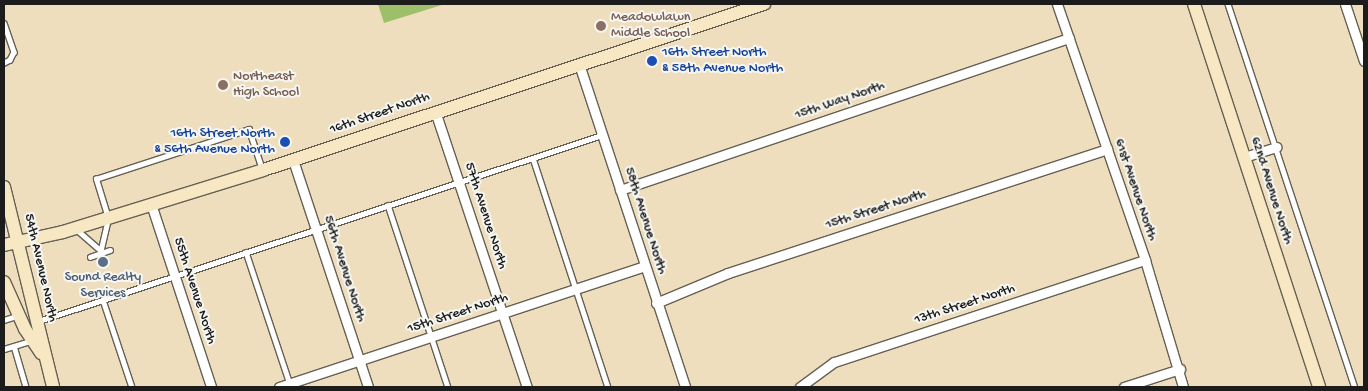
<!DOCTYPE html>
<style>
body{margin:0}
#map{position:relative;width:1368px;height:391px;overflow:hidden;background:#eedebd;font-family:"Gochi Hand",sans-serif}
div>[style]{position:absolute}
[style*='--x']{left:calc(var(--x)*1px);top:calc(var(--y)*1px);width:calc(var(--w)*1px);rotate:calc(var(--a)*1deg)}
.green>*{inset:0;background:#9dbf69}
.roads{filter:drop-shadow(1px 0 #666054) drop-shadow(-1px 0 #666054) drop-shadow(0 1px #666054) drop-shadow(0 -1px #666054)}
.lane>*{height:4.5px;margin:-2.25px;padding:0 2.25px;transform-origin:2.25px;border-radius:2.25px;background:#fff}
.street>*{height:9px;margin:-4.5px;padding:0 4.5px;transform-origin:4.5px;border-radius:4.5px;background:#fff}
.secondary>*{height:12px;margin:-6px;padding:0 6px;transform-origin:6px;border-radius:6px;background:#f7e8c3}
.dots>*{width:14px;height:14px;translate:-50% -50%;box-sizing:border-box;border:2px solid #f6f6f2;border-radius:50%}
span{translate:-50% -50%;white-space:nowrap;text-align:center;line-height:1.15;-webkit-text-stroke:4px #f6f6f2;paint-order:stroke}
.education-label{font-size:14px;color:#785e54}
.left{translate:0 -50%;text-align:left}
.transit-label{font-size:14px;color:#164399}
.right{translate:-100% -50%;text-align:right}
.street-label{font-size:14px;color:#1c1c1c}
.service-label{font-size:14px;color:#4e5e75}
.frame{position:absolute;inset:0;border:5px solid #1c1c1c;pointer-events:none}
</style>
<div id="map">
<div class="green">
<i style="clip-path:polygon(378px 4px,445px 4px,384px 23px)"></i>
</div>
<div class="roads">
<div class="lane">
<i style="--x:1228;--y:4;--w:404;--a:71.7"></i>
<i style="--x:4;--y:23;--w:31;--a:71"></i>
<i style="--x:14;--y:52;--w:9;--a:117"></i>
<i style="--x:10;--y:60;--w:7;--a:153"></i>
<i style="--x:533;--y:158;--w:241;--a:71.9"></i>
<i style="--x:388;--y:205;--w:192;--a:71.8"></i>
<i style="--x:76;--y:229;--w:35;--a:41"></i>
<i style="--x:101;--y:249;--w:32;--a:-77"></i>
<i style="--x:108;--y:218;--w:41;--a:-107.1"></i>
<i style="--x:96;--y:179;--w:161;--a:-18.1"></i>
<i style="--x:249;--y:129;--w:41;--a:71.6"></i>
<i style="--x:246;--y:252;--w:139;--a:71.6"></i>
<i style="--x:90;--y:257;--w:21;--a:-19"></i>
<i style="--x:103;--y:300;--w:92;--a:71.6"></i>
<i style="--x:4;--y:320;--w:13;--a:-18"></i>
<i style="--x:39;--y:321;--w:593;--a:-18.28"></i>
<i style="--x:14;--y:346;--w:43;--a:73.7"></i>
<i style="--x:4;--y:349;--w:28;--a:-17"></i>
</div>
<div class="street">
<i style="--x:1057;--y:4;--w:271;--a:71"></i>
<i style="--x:1145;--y:260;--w:133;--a:73.3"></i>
<i style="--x:1345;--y:4;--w:60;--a:71.6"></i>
<i style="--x:579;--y:64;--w:340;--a:71.8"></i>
<i style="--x:435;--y:111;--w:291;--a:71.6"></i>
<i style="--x:1244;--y:157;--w:34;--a:-17"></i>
<i style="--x:293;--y:160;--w:239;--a:71.7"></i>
<i style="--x:620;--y:190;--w:474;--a:-18.7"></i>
<i style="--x:151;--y:204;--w:193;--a:71.8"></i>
<i style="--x:656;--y:303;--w:78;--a:-22.6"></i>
<i style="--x:728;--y:273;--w:399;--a:-18.1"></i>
<i style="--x:279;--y:387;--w:385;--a:-18.3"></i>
<i style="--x:800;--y:387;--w:42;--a:-36.3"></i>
<i style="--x:834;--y:362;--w:327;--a:-18.2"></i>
<i style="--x:1124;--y:387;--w:59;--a:-17.8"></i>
</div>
<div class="secondary">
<i style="--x:1194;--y:4;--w:403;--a:71.9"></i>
<i style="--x:4;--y:187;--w:206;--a:76.2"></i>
<i style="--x:4;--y:245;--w:60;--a:-12.4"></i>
<i style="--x:63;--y:232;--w:209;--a:-17.2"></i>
<i style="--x:263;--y:170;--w:528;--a:-18.33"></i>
<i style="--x:4;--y:282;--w:51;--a:65.9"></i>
<i style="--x:25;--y:329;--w:29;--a:56"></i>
</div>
</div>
<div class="dots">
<i style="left:601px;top:26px;background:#8d6e63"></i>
<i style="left:652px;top:61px;background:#1a4fb4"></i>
<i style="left:223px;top:85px;background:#8d6e63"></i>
<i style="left:285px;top:142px;background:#1a4fb4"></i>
<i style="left:103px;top:262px;background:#5c6f8a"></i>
</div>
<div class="education-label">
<span class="left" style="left:611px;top:26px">Meadowlawn<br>Middle School</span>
<span class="left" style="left:233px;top:85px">Northeast<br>High School</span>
</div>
<div class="transit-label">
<span class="left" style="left:662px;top:61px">16th Street North<br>&amp; 58th Avenue North</span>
<span class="right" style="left:275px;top:142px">16th Street North<br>&amp; 56th Avenue North</span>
</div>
<div class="street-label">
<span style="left:840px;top:101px;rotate:-19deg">15th Way North</span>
<span style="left:380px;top:114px;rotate:-19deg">16th Street North</span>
<span style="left:1135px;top:190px;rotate:71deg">61st Avenue North</span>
<span style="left:1271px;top:191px;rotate:72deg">62nd Avenue North</span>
<span style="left:876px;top:210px;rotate:-18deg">15th Street North</span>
<span style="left:485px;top:216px;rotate:72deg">57th Avenue North</span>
<span style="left:645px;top:221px;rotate:72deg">58th Avenue North</span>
<span style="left:40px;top:268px;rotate:77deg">54th Avenue North</span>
<span style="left:344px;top:269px;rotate:72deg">56th Avenue North</span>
<span style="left:194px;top:291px;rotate:72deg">55th Avenue North</span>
<span style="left:965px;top:305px;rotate:-18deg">13th Street North</span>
<span style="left:458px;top:314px;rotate:-18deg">15th Street North</span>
</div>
<div class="service-label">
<span style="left:103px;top:286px">Sound Realty<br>Services</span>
</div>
<div class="frame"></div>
</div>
